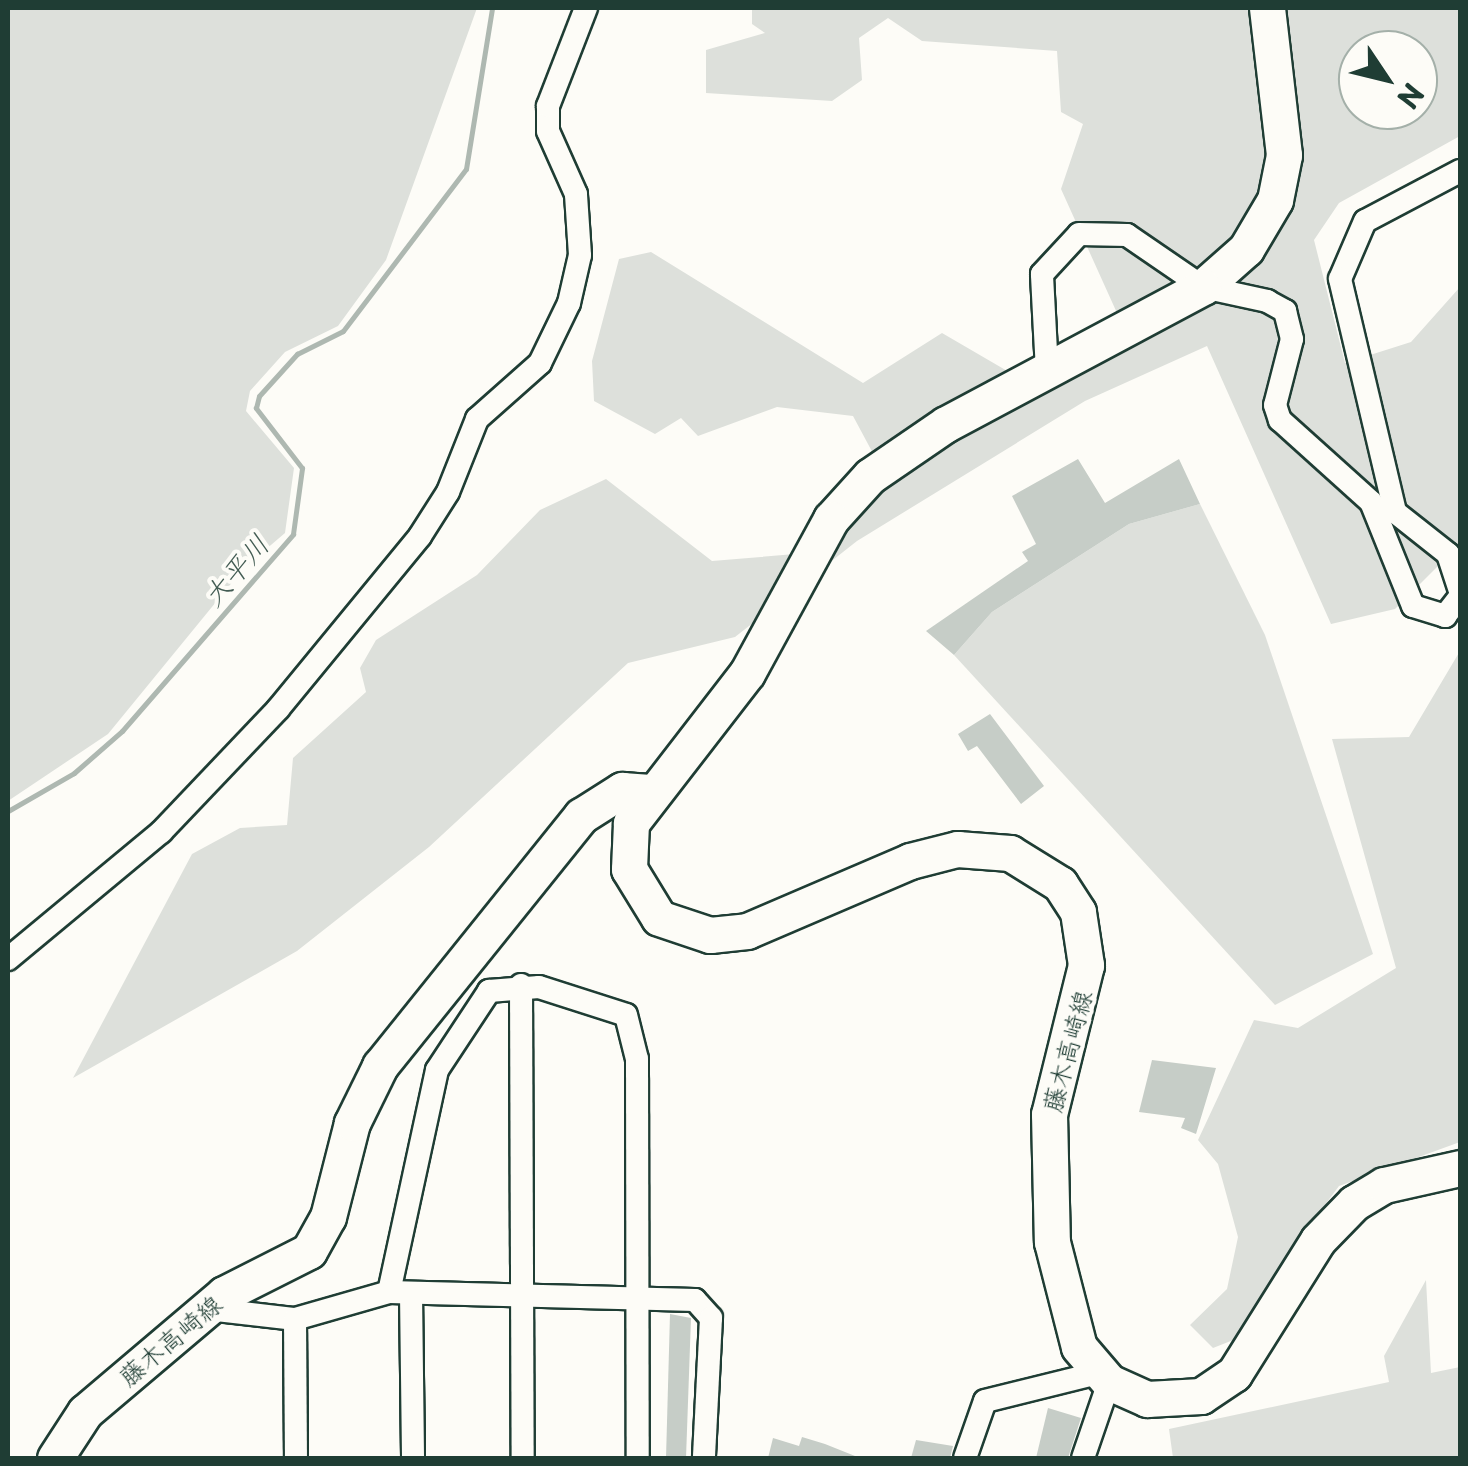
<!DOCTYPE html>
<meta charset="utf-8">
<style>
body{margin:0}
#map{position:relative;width:1468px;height:1466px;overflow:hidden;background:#fdfcf7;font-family:"Playpen Sans","Klee One",sans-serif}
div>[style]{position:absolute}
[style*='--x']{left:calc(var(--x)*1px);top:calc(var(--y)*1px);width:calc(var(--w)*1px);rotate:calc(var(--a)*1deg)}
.green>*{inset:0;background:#dde0db}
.stream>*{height:5px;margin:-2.5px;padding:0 2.5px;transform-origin:2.5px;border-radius:2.5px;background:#aeb8b1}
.building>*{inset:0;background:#c6cdc7}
.roads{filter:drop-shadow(2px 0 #1f3d34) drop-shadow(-2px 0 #1f3d34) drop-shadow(0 2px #1f3d34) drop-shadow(0 -2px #1f3d34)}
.street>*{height:22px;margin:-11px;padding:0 11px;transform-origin:11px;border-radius:11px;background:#fdfcf7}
.primary>*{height:35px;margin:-17.5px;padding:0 17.5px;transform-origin:17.5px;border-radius:17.5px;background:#fdfcf7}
span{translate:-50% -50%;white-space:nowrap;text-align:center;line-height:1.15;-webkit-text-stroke:8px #fdfcf7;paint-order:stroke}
.street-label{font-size:25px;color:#1f3d34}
.water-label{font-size:28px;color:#435c53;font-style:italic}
.frame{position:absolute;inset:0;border:10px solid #1f3d34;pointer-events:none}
.north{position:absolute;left:1338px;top:30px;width:100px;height:100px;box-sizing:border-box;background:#fdfcf7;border:2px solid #a4b0a9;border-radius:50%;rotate:125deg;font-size:28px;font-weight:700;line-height:40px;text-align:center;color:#1f3d34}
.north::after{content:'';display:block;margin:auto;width:35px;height:45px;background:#1f3d34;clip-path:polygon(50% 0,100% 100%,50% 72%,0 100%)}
</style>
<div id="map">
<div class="green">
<i style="clip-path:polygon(8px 8px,477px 8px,386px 260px,338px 326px,285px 352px,250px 391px,246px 411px,294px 468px,285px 533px,243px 569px,108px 734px,8px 801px)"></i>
<i style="clip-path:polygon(evenodd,752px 8px,1460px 8px,1460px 136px,1339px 203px,1314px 240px,1345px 363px,1411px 342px,1460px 287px,1460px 544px,1395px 609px,1331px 624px,1207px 346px,1085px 401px,857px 541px,735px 637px,628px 663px,429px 847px,297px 951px,73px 1078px,192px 854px,240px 828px,287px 825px,293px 758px,366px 692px,360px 668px,376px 640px,477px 575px,540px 510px,606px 479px,712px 561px,819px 552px,883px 472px,853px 416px,777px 407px,698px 436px,681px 418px,655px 434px,594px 401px,592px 361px,619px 259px,651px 252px,863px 383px,942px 333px,1033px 386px,1131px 344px,1061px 189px,1083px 124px,1061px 112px,1057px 51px,922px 41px,888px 18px,859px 38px,862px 80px,832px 101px,706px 93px,706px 50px,765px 33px,752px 24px,752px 8px,1358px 50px,1418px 50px,1418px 110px,1358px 110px,1358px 50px)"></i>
<i style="clip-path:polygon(1200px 504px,1265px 635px,1373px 954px,1275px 1005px,954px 655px,992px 612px,1129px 524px)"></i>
<i style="clip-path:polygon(1460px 651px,1460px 1142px,1339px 1186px,1298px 1241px,1251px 1333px,1213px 1348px,1190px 1325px,1227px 1289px,1238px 1237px,1218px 1164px,1198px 1140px,1254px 1020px,1298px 1028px,1396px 968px,1332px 739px,1409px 737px)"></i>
<i style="clip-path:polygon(1426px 1280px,1431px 1373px,1460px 1367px,1460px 1458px,1173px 1458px,1169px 1429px,1389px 1382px,1384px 1356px)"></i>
</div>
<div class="stream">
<i style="--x:8;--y:811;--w:76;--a:-29.9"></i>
<i style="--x:74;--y:773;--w:64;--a:-41.2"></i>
<i style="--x:122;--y:731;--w:261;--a:-49"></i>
<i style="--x:293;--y:534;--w:67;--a:-82.2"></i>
<i style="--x:302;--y:468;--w:76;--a:-127.5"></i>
<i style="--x:256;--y:408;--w:12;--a:-76"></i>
<i style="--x:259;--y:396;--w:57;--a:-47.9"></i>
<i style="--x:297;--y:354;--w:51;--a:-26.6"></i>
<i style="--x:343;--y:331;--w:203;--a:-52.8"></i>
<i style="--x:466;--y:169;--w:163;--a:-80.8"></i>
</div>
<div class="building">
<i style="clip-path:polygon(1078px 459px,1105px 503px,1179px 459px,1200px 504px,1129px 524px,992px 612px,954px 655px,926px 631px,1028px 561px,1022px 552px,1036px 544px,1012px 496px)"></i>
<i style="clip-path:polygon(990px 714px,1044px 786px,1021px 804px,977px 746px,968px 751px,958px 734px)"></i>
<i style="clip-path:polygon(1152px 1060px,1216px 1068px,1196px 1134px,1181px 1128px,1185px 1118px,1139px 1112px)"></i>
<i style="clip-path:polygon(670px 1314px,691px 1318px,686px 1458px,666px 1458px)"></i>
<i style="clip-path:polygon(1048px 1408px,1081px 1418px,1068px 1458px,1036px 1458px)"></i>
<i style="clip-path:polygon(802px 1437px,825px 1444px,860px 1458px,768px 1458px,773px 1438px,799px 1446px)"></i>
<i style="clip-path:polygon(916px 1440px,953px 1446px,950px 1458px,911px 1458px)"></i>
</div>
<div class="roads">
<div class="street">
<i style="--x:1460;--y:171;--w:107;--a:152.2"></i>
<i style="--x:1365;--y:221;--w:63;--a:113.3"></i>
<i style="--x:1340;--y:279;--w:239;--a:76.7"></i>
<i style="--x:1395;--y:512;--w:68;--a:38.4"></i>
<i style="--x:1448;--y:554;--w:40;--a:72"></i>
<i style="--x:1047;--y:371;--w:97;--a:-93"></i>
<i style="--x:1042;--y:274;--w:54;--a:-47.2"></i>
<i style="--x:1079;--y:234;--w:48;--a:1.2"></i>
<i style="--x:1127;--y:235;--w:92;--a:34.4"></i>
<i style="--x:1203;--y:287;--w:66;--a:12.3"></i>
<i style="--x:1267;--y:301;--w:21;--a:29"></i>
<i style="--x:1285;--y:311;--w:29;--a:76"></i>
<i style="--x:1292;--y:339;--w:68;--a:104.4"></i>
<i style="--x:1275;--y:405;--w:16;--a:72"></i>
<i style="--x:1280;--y:420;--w:122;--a:42"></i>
<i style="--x:1371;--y:502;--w:112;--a:68"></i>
<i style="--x:1413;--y:606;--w:34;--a:17"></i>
<i style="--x:1445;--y:616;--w:24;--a:-52"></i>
<i style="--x:8;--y:959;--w:199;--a:-39.7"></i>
<i style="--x:161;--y:832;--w:170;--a:-46.4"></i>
<i style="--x:278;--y:709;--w:224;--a:-50.6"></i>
<i style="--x:420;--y:536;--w:52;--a:-57.5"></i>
<i style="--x:448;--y:492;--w:79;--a:-68.3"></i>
<i style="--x:477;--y:419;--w:84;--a:-41.6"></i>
<i style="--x:540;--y:363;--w:67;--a:-64.2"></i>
<i style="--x:569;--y:303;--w:49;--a:-77.1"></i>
<i style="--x:580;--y:255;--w:61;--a:-93.8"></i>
<i style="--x:576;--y:194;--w:69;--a:-114"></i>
<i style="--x:548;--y:131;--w:25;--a:-90"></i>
<i style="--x:548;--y:106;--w:105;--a:-68.8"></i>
<i style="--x:521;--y:985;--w:473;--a:89.8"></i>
<i style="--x:389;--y:1292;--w:227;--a:-77.8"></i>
<i style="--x:437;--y:1070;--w:95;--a:-56.6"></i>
<i style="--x:489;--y:991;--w:50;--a:-4.6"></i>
<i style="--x:539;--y:987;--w:91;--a:17.8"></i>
<i style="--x:626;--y:1015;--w:45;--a:76"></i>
<i style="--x:637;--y:1059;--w:399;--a:89.9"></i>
<i style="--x:411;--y:1293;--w:165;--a:89.3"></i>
<i style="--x:208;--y:1309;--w:88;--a:6.6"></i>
<i style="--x:295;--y:1319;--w:98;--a:-16"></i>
<i style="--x:389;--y:1292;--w:306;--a:1.5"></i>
<i style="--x:695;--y:1300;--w:24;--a:48"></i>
<i style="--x:711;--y:1318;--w:140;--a:92.9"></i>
<i style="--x:295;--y:1319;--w:139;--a:89.6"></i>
<i style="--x:965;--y:1458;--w:60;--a:-70.7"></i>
<i style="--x:985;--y:1401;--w:116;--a:-13.9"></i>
<i style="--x:1083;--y:1458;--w:80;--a:-71.1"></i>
</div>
<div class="primary">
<i style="--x:1267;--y:8;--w:148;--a:83.4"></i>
<i style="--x:1284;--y:155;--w:46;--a:101.3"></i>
<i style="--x:1275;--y:200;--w:57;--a:120.6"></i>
<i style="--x:1246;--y:249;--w:57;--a:138.5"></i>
<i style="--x:1203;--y:287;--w:291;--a:151.9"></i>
<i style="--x:946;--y:424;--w:92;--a:145.6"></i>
<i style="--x:870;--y:476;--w:58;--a:132.2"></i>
<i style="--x:831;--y:519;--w:175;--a:118.6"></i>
<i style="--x:747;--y:673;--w:190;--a:127.7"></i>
<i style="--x:631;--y:823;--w:46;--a:92.5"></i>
<i style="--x:629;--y:869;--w:57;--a:58.5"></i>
<i style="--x:659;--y:918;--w:54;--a:18.4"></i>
<i style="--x:710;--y:935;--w:37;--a:-6"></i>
<i style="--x:747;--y:931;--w:177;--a:-23.2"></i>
<i style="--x:910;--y:861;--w:49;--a:-14.3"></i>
<i style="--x:957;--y:849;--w:53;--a:4.3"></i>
<i style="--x:1010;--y:853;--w:59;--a:31.8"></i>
<i style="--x:1060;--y:884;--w:33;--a:57"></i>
<i style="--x:1078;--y:912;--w:54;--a:81.4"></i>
<i style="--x:1086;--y:965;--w:154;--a:103.9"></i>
<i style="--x:1049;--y:1114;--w:128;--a:88.7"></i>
<i style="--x:1052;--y:1242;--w:108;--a:75.6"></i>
<i style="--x:1079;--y:1347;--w:46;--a:49.4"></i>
<i style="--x:1109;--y:1382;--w:42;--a:24.1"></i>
<i style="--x:1147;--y:1399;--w:54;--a:-3.2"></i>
<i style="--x:1201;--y:1396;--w:40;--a:-34"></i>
<i style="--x:1234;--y:1374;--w:158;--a:-57.9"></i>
<i style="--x:1318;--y:1240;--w:52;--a:-45.8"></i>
<i style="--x:1354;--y:1203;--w:35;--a:-31"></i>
<i style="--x:1384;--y:1185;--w:78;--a:-12.6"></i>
<i style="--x:55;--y:1458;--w:55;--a:-56.9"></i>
<i style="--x:85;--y:1412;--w:182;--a:-40.3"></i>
<i style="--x:224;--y:1294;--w:95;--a:-26.8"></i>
<i style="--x:309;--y:1251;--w:39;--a:-61"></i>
<i style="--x:328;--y:1217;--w:97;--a:-75.7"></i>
<i style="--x:352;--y:1123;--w:64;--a:-63.8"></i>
<i style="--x:380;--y:1066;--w:321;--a:-51.2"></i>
<i style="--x:581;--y:816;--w:49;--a:-32.4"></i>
<i style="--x:622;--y:790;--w:28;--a:4"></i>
</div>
</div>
<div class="street-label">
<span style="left:1067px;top:1051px;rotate:-75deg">藤木高崎線</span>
<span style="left:170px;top:1340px;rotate:-40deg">藤木高崎線</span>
</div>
<div class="water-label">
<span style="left:235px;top:570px;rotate:-49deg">大平川</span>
</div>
<div class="frame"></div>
<div class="north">N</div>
</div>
